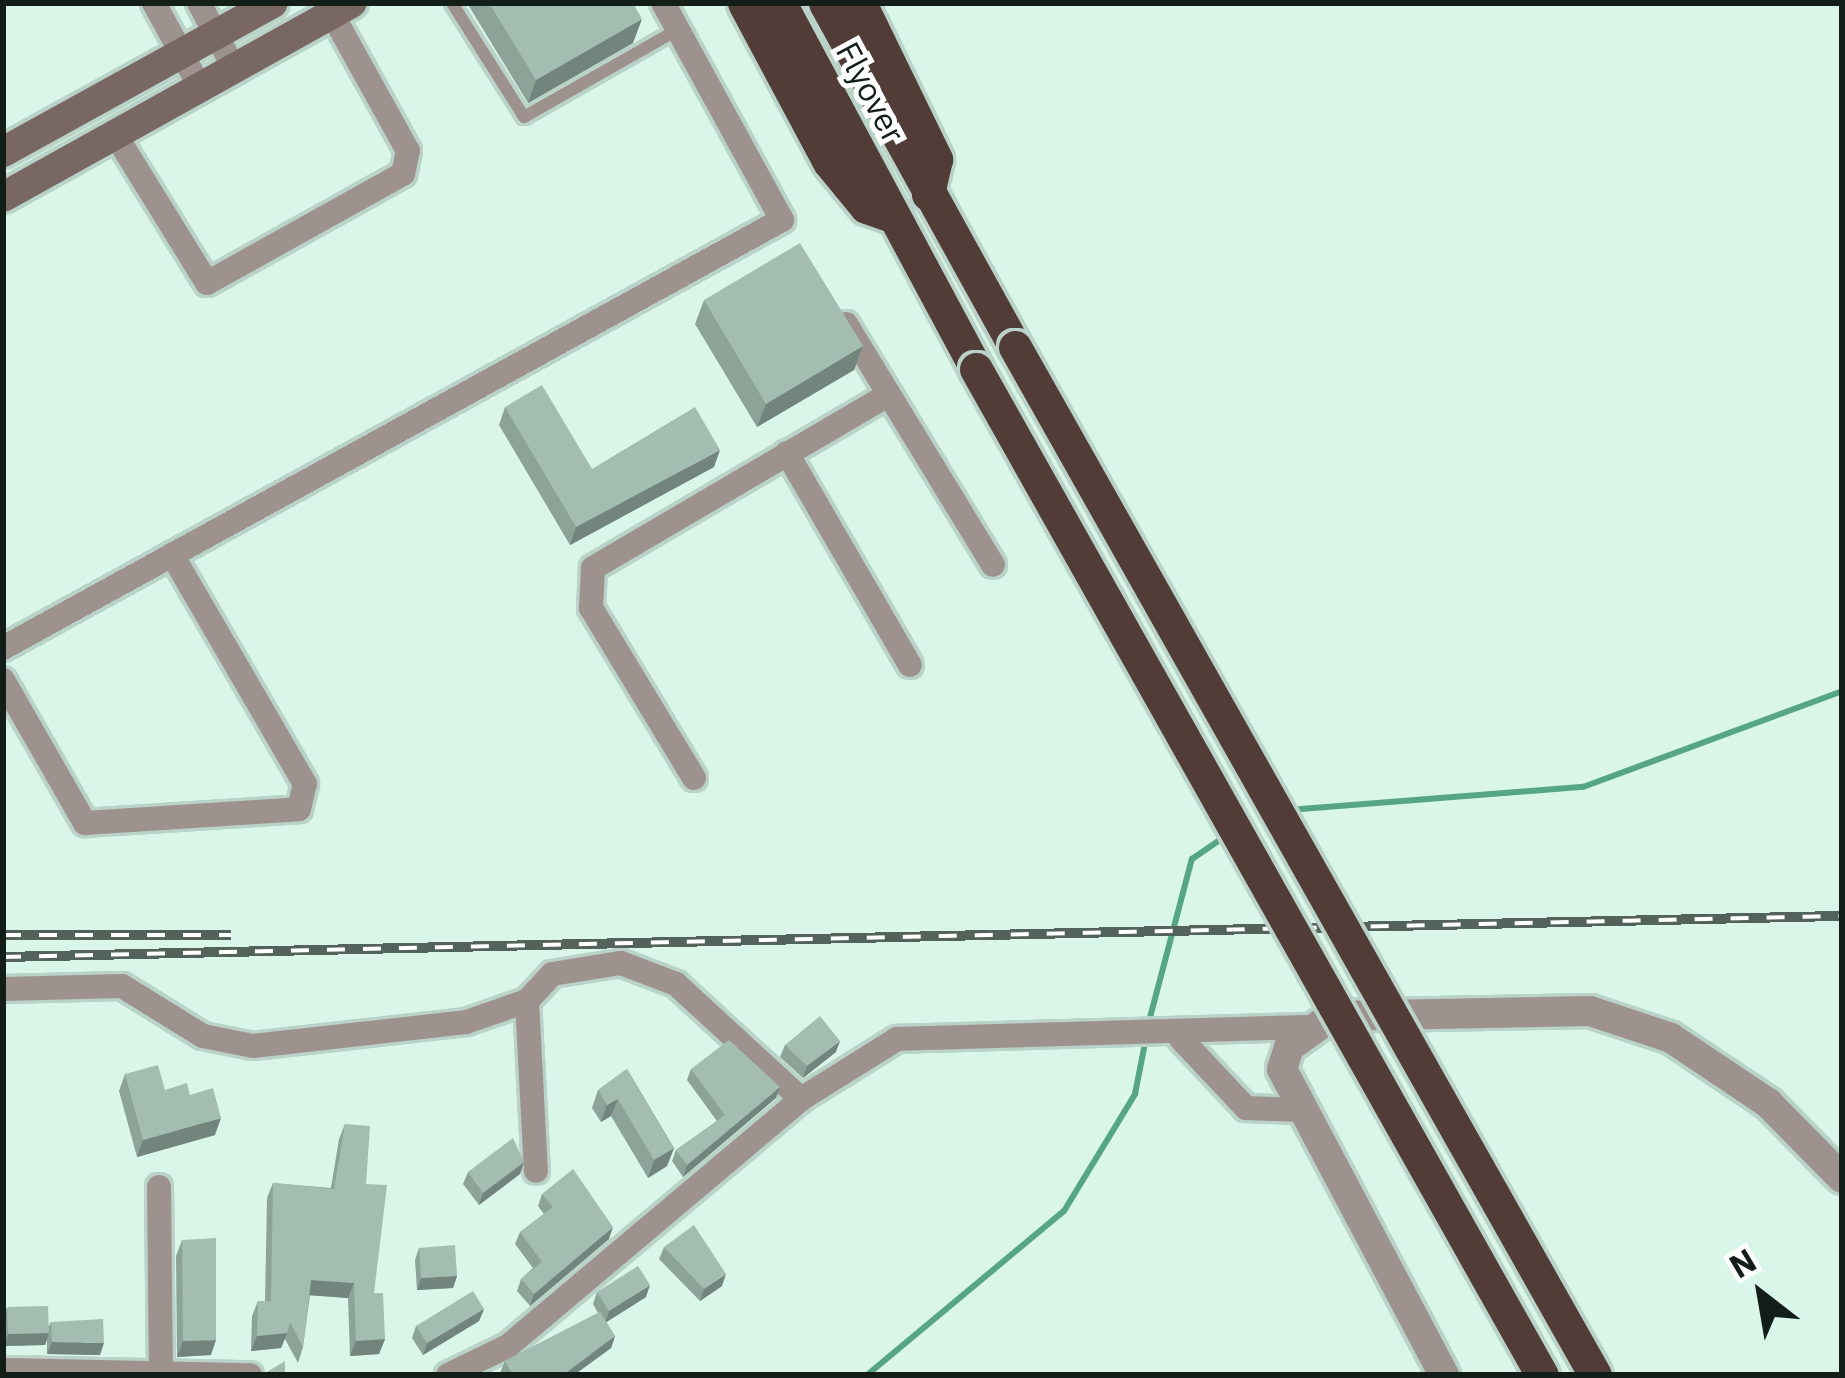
<!DOCTYPE html>
<style>
body{margin:0}
#map{position:relative;width:1845px;height:1378px;overflow:hidden;background:#daf6e9;font-family:"IBM Plex Sans",sans-serif}
div>[style]{position:absolute}
[style*='--x']{left:calc(var(--x)*1px);top:calc(var(--y)*1px);width:calc(var(--w)*1px);rotate:calc(var(--a)*1deg)}
.stream>*{height:6px;margin:-3px;padding:0 3px;transform-origin:3px;border-radius:3px;background:#56a685}
.roads{filter:drop-shadow(3px 0 #bad3c8) drop-shadow(-3px 0 #bad3c8) drop-shadow(0 3px #bad3c8) drop-shadow(0 -3px #bad3c8)}
.service>*{height:12px;margin:-6px;padding:0 6px;transform-origin:6px;border-radius:6px;background:#9e928f}
.minor>*{height:24px;margin:-12px;padding:0 12px;transform-origin:12px;border-radius:12px;background:#9e928f}
.tertiary>*{height:30px;margin:-15px;padding:0 15px;transform-origin:15px;border-radius:15px;background:#9e928f}
.secondary>*{height:30px;margin:-15px;padding:0 15px;transform-origin:15px;border-radius:15px;background:#786763}
.trunk>*{height:33px;margin:-16.5px;padding:0 16.5px;transform-origin:16.5px;border-radius:16.5px;background:#513c37}
.rail>*{height:10px;margin-top:-5px;transform-origin:0;background:repeating-linear-gradient(90deg,#fff 0 18px,#53635b 0 36px);box-sizing:border-box;border-block:3px solid #53635b}
.bridges{filter:drop-shadow(3px 0 #bad3c8) drop-shadow(-3px 0 #bad3c8) drop-shadow(0 3px #bad3c8) drop-shadow(0 -3px #bad3c8)}
.trunk-bridge>*{height:33px;margin:-16.5px;padding:0 16.5px;transform-origin:16.5px;border-radius:16.5px;background:#513c37}
.wall>*{inset:0;background:#8ca398}
.shaded-wall>*{inset:0;background:#72857c}
.building>*{inset:0;background:#a3beb1}
span{translate:-50% -50%;white-space:nowrap;text-align:center;line-height:1.15;-webkit-text-stroke:10px #fff;paint-order:stroke}
.street-label{font-size:33px;color:#141e19}
.frame{position:absolute;inset:0;border:6px solid #141e19;pointer-events:none}
.north{position:absolute;left:1701px;top:1234px;width:120px;height:120px;-webkit-text-stroke:9px #fff;paint-order:stroke;rotate:329deg;font-size:33px;font-weight:700;line-height:48px;text-align:center;color:#141e19}
.north::after{content:'';display:block;margin:auto;width:42px;height:54px;background:#141e19;clip-path:polygon(50% 0,100% 100%,50% 72%,0 100%)}
</style>
<div id="map">
<div class="stream">
<i style="--x:1288;--y:810;--w:296;--a:-4.5"></i>
<i style="--x:1583;--y:787;--w:276;--a:-20.3"></i>
<i style="--x:1148;--y:1025;--w:172;--a:-75.2"></i>
<i style="--x:1192;--y:859;--w:42;--a:-34.4"></i>
<i style="--x:867;--y:1375;--w:256;--a:-39.8"></i>
<i style="--x:1064;--y:1211;--w:137;--a:-58.7"></i>
<i style="--x:1135;--y:1094;--w:57;--a:-78.9"></i>
</div>
<div class="roads">
<div class="service">
<i style="--x:452;--y:3;--w:135;--a:57.7"></i>
<i style="--x:524;--y:117;--w:176;--a:-29.6"></i>
</div>
<div class="minor">
<i style="--x:154;--y:3;--w:96;--a:61.3"></i>
<i style="--x:199;--y:3;--w:74;--a:61.7"></i>
<i style="--x:115;--y:134;--w:175;--a:58.3"></i>
<i style="--x:207;--y:283;--w:224;--a:-29.1"></i>
<i style="--x:403;--y:174;--w:24;--a:-78"></i>
<i style="--x:408;--y:151;--w:157;--a:-119"></i>
<i style="--x:846;--y:324;--w:282;--a:58.6"></i>
<i style="--x:787;--y:453;--w:245;--a:59.9"></i>
<i style="--x:3;--y:648;--w:889;--a:-28.79"></i>
<i style="--x:782;--y:220;--w:247;--a:-118.7"></i>
<i style="--x:3;--y:680;--w:165;--a:60.2"></i>
<i style="--x:85;--y:823;--w:214;--a:-3.7"></i>
<i style="--x:299;--y:809;--w:26;--a:-77"></i>
<i style="--x:305;--y:784;--w:265;--a:-120.1"></i>
<i style="--x:694;--y:778;--w:199;--a:-121.2"></i>
<i style="--x:591;--y:608;--w:40;--a:-87.1"></i>
<i style="--x:593;--y:568;--w:343;--a:-30.4"></i>
<i style="--x:3;--y:989;--w:119;--a:-1.4"></i>
<i style="--x:122;--y:986;--w:95;--a:31.7"></i>
<i style="--x:203;--y:1036;--w:51;--a:11.3"></i>
<i style="--x:253;--y:1046;--w:214;--a:-6.4"></i>
<i style="--x:466;--y:1022;--w:65;--a:-19"></i>
<i style="--x:527;--y:1001;--w:37;--a:-47"></i>
<i style="--x:552;--y:974;--w:70;--a:-9.1"></i>
<i style="--x:621;--y:963;--w:59;--a:20.9"></i>
<i style="--x:676;--y:984;--w:170;--a:42.6"></i>
<i style="--x:527;--y:1001;--w:170;--a:87"></i>
<i style="--x:1181;--y:1039;--w:95;--a:46.7"></i>
<i style="--x:1246;--y:1108;--w:53;--a:2.2"></i>
<i style="--x:159;--y:1187;--w:187;--a:89.4"></i>
<i style="--x:3;--y:1370;--w:247;--a:1.2"></i>
<i style="--x:448;--y:1375;--w:67;--a:-25.8"></i>
<i style="--x:508;--y:1346;--w:383;--a:-40.1"></i>
<i style="--x:801;--y:1099;--w:113;--a:-32"></i>
<i style="--x:897;--y:1039;--w:413;--a:-1.7"></i>
</div>
<div class="tertiary">
<i style="--x:1444;--y:1375;--w:346;--a:-117.9"></i>
<i style="--x:1282;--y:1069;--w:23;--a:-72"></i>
<i style="--x:1289;--y:1047;--w:53;--a:-35.8"></i>
<i style="--x:1332;--y:1016;--w:258;--a:-1.1"></i>
<i style="--x:1590;--y:1011;--w:85;--a:18.4"></i>
<i style="--x:1671;--y:1038;--w:117;--a:33.8"></i>
<i style="--x:1768;--y:1103;--w:105;--a:45.4"></i>
</div>
<div class="secondary">
<i style="--x:3;--y:152;--w:308;--a:-28.9"></i>
<i style="--x:3;--y:197;--w:399;--a:-29.1"></i>
</div>
<div class="trunk">
<i style="--x:744;--y:3;--w:180;--a:61.9"></i>
<i style="--x:829;--y:162;--w:58;--a:50.6"></i>
<i style="--x:866;--y:207;--w:28;--a:19"></i>
<i style="--x:780;--y:3;--w:415;--a:61.8"></i>
<i style="--x:825;--y:3;--w:393;--a:61.1"></i>
<i style="--x:860;--y:3;--w:174;--a:64"></i>
<i style="--x:936;--y:159;--w:36;--a:103"></i>
</div>
</div>
<div class="rail">
<i style="--x:3;--y:935;--w:228;--a:0"></i>
<i style="--x:3;--y:957;--w:1839;--a:-1.28"></i>
</div>
<div class="bridges">
<div class="trunk-bridge">
<i style="--x:1015;--y:347;--w:1180;--a:60.57"></i>
<i style="--x:976;--y:369;--w:1154;--a:60.64"></i>
</div>
</div>
<div class="wall">
<i style="clip-path:polygon(467px 3px,633px 3px,633px 43px,528px 103px)"></i>
<i style="clip-path:polygon(704px 300px,863px 346px,854px 370px,757px 427px,695px 324px)"></i>
<i style="clip-path:polygon(505px 407px,592px 469px,714px 467px,570px 545px,499px 425px)"></i>
<i style="clip-path:polygon(785px 1045px,836px 1052px,803px 1078px,780px 1057px)"></i>
<i style="clip-path:polygon(627px 1069px,674px 1148px,667px 1166px,648px 1178px,611px 1116px,601px 1122px,592px 1108px,598px 1090px)"></i>
<i style="clip-path:polygon(691px 1069px,776px 1098px,683px 1177px,672px 1161px,676px 1150px,717px 1121px,687px 1080px)"></i>
<i style="clip-path:polygon(125px 1074px,165px 1090px,190px 1095px,215px 1135px,137px 1157px,119px 1091px)"></i>
<i style="clip-path:polygon(345px 1124px,366px 1184px,374px 1293px,385px 1339px,379px 1354px,350px 1356px,348px 1298px,310px 1295px,303px 1347px,298px 1363px,285px 1339px,281px 1348px,251px 1351px,252px 1316px,258px 1301px,265px 1301px,267px 1198px,273px 1183px,331px 1188px,339px 1139px)"></i>
<i style="clip-path:polygon(524px 1162px,520px 1174px,479px 1205px,463px 1184px,468px 1172px)"></i>
<i style="clip-path:polygon(542px 1194px,609px 1239px,530px 1306px,517px 1291px,521px 1279px,533px 1268px,515px 1244px,520px 1232px,544px 1214px,538px 1206px)"></i>
<i style="clip-path:polygon(182px 1240px,211px 1355px,177px 1357px,176px 1256px)"></i>
<i style="clip-path:polygon(664px 1247px,722px 1286px,700px 1301px,659px 1259px)"></i>
<i style="clip-path:polygon(419px 1248px,457px 1276px,453px 1288px,417px 1290px,415px 1260px)"></i>
<i style="clip-path:polygon(597px 1292px,646px 1297px,606px 1322px,615px 1336px,611px 1348px,574px 1375px,502px 1375px,500px 1373px,505px 1361px,598px 1313px,593px 1304px)"></i>
<i style="clip-path:polygon(7px 1307px,49px 1326px,51px 1322px,100px 1355px,47px 1354px,47px 1340px,45px 1345px,4px 1346px,3px 1319px)"></i>
<i style="clip-path:polygon(484px 1309px,479px 1321px,423px 1355px,412px 1338px,416px 1326px)"></i>
</div>
<div class="shaded-wall">
<i style="clip-path:polygon(642px 19px,633px 43px,528px 103px,536px 80px)"></i>
<i style="clip-path:polygon(863px 346px,854px 370px,757px 427px,766px 404px)"></i>
<i style="clip-path:polygon(720px 450px,714px 467px,570px 545px,576px 527px)"></i>
<i style="clip-path:polygon(840px 1041px,836px 1052px,803px 1078px,807px 1066px)"></i>
<i style="clip-path:polygon(780px 1087px,776px 1098px,683px 1177px,687px 1165px)"></i>
<i style="clip-path:polygon(618px 1099px,611px 1116px,601px 1122px,607px 1105px)"></i>
<i style="clip-path:polygon(221px 1118px,215px 1135px,137px 1157px,143px 1140px)"></i>
<i style="clip-path:polygon(674px 1148px,667px 1166px,648px 1178px,654px 1160px)"></i>
<i style="clip-path:polygon(524px 1162px,520px 1174px,479px 1205px,483px 1193px)"></i>
<i style="clip-path:polygon(613px 1227px,609px 1239px,530px 1306px,534px 1294px)"></i>
<i style="clip-path:polygon(726px 1274px,722px 1286px,700px 1301px,704px 1289px)"></i>
<i style="clip-path:polygon(457px 1276px,453px 1288px,417px 1290px,421px 1278px)"></i>
<i style="clip-path:polygon(311px 1280px,354px 1283px,348px 1298px,306px 1295px)"></i>
<i style="clip-path:polygon(650px 1285px,646px 1297px,605px 1323px,609px 1311px)"></i>
<i style="clip-path:polygon(484px 1309px,479px 1321px,423px 1355px,427px 1343px)"></i>
<i style="clip-path:polygon(49px 1333px,45px 1345px,4px 1346px,8px 1334px)"></i>
<i style="clip-path:polygon(287px 1333px,281px 1348px,251px 1351px,257px 1336px)"></i>
<i style="clip-path:polygon(615px 1336px,611px 1348px,574px 1375px,563px 1375px)"></i>
<i style="clip-path:polygon(385px 1339px,379px 1354px,350px 1356px,356px 1341px)"></i>
<i style="clip-path:polygon(216px 1340px,211px 1355px,177px 1357px,183px 1341px)"></i>
<i style="clip-path:polygon(52px 1342px,104px 1343px,100px 1355px,47px 1354px)"></i>
</div>
<div class="building">
<i style="clip-path:polygon(489px 3px,633px 3px,642px 19px,536px 80px)"></i>
<i style="clip-path:polygon(800px 243px,863px 346px,766px 404px,704px 300px)"></i>
<i style="clip-path:polygon(542px 385px,592px 469px,695px 407px,720px 450px,576px 527px,505px 407px)"></i>
<i style="clip-path:polygon(820px 1016px,840px 1041px,807px 1066px,785px 1045px)"></i>
<i style="clip-path:polygon(729px 1040px,780px 1087px,687px 1165px,676px 1150px,725px 1115px,691px 1069px)"></i>
<i style="clip-path:polygon(158px 1065px,165px 1090px,187px 1083px,190px 1095px,213px 1088px,221px 1118px,143px 1140px,125px 1074px)"></i>
<i style="clip-path:polygon(627px 1069px,674px 1148px,654px 1160px,618px 1099px,607px 1105px,598px 1090px)"></i>
<i style="clip-path:polygon(345px 1124px,370px 1126px,366px 1184px,387px 1185px,374px 1293px,383px 1293px,385px 1339px,356px 1341px,354px 1283px,311px 1280px,303px 1347px,290px 1322px,287px 1333px,257px 1336px,258px 1301px,271px 1301px,273px 1183px,334px 1189px)"></i>
<i style="clip-path:polygon(513px 1138px,524px 1162px,483px 1193px,468px 1172px)"></i>
<i style="clip-path:polygon(573px 1169px,613px 1227px,534px 1294px,521px 1279px,542px 1262px,520px 1232px,553px 1207px,542px 1194px)"></i>
<i style="clip-path:polygon(694px 1225px,726px 1274px,704px 1289px,664px 1247px)"></i>
<i style="clip-path:polygon(216px 1238px,216px 1340px,183px 1341px,182px 1240px)"></i>
<i style="clip-path:polygon(455px 1245px,457px 1276px,421px 1278px,419px 1248px)"></i>
<i style="clip-path:polygon(638px 1266px,650px 1285px,609px 1311px,597px 1292px)"></i>
<i style="clip-path:polygon(473px 1291px,484px 1309px,427px 1343px,416px 1326px)"></i>
<i style="clip-path:polygon(48px 1306px,49px 1333px,8px 1334px,7px 1307px)"></i>
<i style="clip-path:polygon(600px 1312px,615px 1336px,563px 1375px,513px 1375px,505px 1361px)"></i>
<i style="clip-path:polygon(103px 1319px,104px 1343px,52px 1342px,51px 1322px)"></i>
<i style="clip-path:polygon(285px 1361px,285px 1375px,262px 1375px)"></i>
</div>
<div class="street-label">
<span style="left:871px;top:92px;rotate:62deg">Flyover</span>
</div>
<div class="frame"></div>
<div class="north">N</div>
</div>
